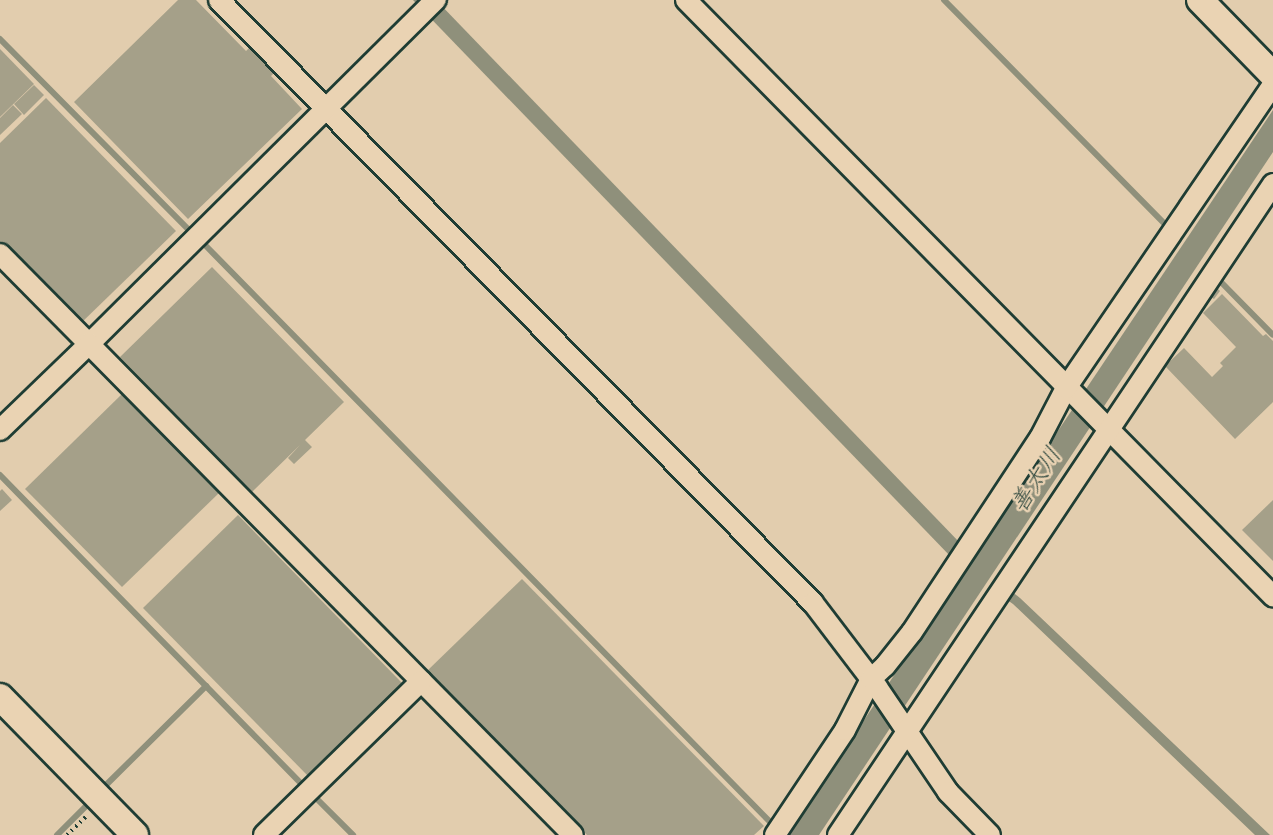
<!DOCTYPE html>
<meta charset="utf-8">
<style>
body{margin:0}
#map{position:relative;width:1273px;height:835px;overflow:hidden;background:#e2cdae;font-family:"Shantell Sans","Klee One",sans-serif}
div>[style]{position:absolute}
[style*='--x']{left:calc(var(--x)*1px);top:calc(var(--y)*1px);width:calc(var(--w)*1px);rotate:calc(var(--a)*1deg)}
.water>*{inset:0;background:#8f907b}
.stream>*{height:6px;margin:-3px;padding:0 3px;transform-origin:3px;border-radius:3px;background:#8f907b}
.building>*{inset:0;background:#a5a089}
.path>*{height:4px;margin-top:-2px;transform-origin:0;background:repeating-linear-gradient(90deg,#1f3d34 0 1.5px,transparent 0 6px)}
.roads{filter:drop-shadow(2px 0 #1f3d34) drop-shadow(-2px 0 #1f3d34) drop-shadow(0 2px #1f3d34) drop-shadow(0 -2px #1f3d34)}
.minor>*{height:20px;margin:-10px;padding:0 10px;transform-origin:10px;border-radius:10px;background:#ead3b3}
.tertiary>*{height:26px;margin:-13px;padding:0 13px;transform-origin:13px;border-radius:13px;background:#ead3b3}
span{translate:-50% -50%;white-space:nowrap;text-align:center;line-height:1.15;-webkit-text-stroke:5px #ead3b3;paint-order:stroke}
.water-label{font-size:24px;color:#30493f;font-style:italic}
</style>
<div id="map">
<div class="water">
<i style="clip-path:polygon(413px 0,436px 0,962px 545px,953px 559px)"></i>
<i style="clip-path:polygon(1273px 110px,1273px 152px,819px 835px,787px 835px)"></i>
<i style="clip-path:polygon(1000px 582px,1020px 598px,1270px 835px,1255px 835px,1013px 604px,993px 590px)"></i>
</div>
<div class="stream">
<i style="--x:944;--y:0;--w:322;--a:45.4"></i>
<i style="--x:0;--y:39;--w:267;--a:45.3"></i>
<i style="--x:206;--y:246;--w:810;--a:45.6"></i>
<i style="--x:1218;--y:279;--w:78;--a:45.5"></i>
<i style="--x:0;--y:475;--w:433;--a:45.7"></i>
<i style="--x:106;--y:785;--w:141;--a:-44.7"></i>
<i style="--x:315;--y:797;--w:54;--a:45"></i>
<i style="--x:57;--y:835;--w:41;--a:-45"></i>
</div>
<div class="building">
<i style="clip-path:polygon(178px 0,196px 0,246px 51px,249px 48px,274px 73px,271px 76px,302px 109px,188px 219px,74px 102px)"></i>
<i style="clip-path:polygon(0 49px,34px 84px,0 117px)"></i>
<i style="clip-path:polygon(34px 85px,44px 95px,24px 115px,14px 104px)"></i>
<i style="clip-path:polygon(46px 98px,176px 231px,79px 325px,0 244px,0 143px)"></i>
<i style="clip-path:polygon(13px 105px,22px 114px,0 135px,0 118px)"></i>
<i style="clip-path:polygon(212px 267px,344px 402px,305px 440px,312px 447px,294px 464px,288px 458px,300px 445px,252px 492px,120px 357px)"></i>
<i style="clip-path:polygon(1216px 287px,1220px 291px,1214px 299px,1209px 296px)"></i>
<i style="clip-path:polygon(1222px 294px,1263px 336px,1266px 334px,1273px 341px,1273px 402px,1235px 439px,1165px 366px,1184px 348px,1212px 377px,1223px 366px,1220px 363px,1236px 347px,1203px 313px)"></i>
<i style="clip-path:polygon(122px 394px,219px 493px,122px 587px,25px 489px)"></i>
<i style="clip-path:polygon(2px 489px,12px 500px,0 511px,0 491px)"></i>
<i style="clip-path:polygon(1273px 500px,1273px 561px,1242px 530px)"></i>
<i style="clip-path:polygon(238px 515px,403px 684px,308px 776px,143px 608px)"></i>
<i style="clip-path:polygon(522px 579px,764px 826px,754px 835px,587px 835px,427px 671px)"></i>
</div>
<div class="path">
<i style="--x:67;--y:835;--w:28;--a:-44"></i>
</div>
<div class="roads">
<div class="minor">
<i style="--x:219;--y:0;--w:846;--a:45.43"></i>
<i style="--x:813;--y:603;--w:106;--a:52.7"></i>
<i style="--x:877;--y:687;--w:127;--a:55.9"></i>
<i style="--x:948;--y:792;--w:60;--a:45.7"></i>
<i style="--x:686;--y:0;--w:837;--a:45.44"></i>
<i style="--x:0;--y:254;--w:127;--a:45.3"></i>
<i style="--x:89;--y:344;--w:489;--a:-44.8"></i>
<i style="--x:0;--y:430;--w:124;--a:-44"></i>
<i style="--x:89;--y:344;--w:689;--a:45.41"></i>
<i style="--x:264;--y:835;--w:220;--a:-44.4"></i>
<i style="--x:775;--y:835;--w:126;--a:-56.3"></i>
<i style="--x:845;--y:730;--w:57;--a:-63"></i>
<i style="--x:871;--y:679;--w:19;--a:-43"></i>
<i style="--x:885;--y:666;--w:43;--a:-51.5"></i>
<i style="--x:912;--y:632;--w:232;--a:-56.6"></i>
<i style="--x:1040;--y:438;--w:56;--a:-62.5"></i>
<i style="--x:1066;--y:388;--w:367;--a:-55.7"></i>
<i style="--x:838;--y:835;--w:783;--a:-56.25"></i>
</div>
<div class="tertiary">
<i style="--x:1200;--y:0;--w:105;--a:45.8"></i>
<i style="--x:0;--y:697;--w:193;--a:45.6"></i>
</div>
</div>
<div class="water-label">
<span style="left:1036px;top:480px;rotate:-57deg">善太川</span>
</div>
</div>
